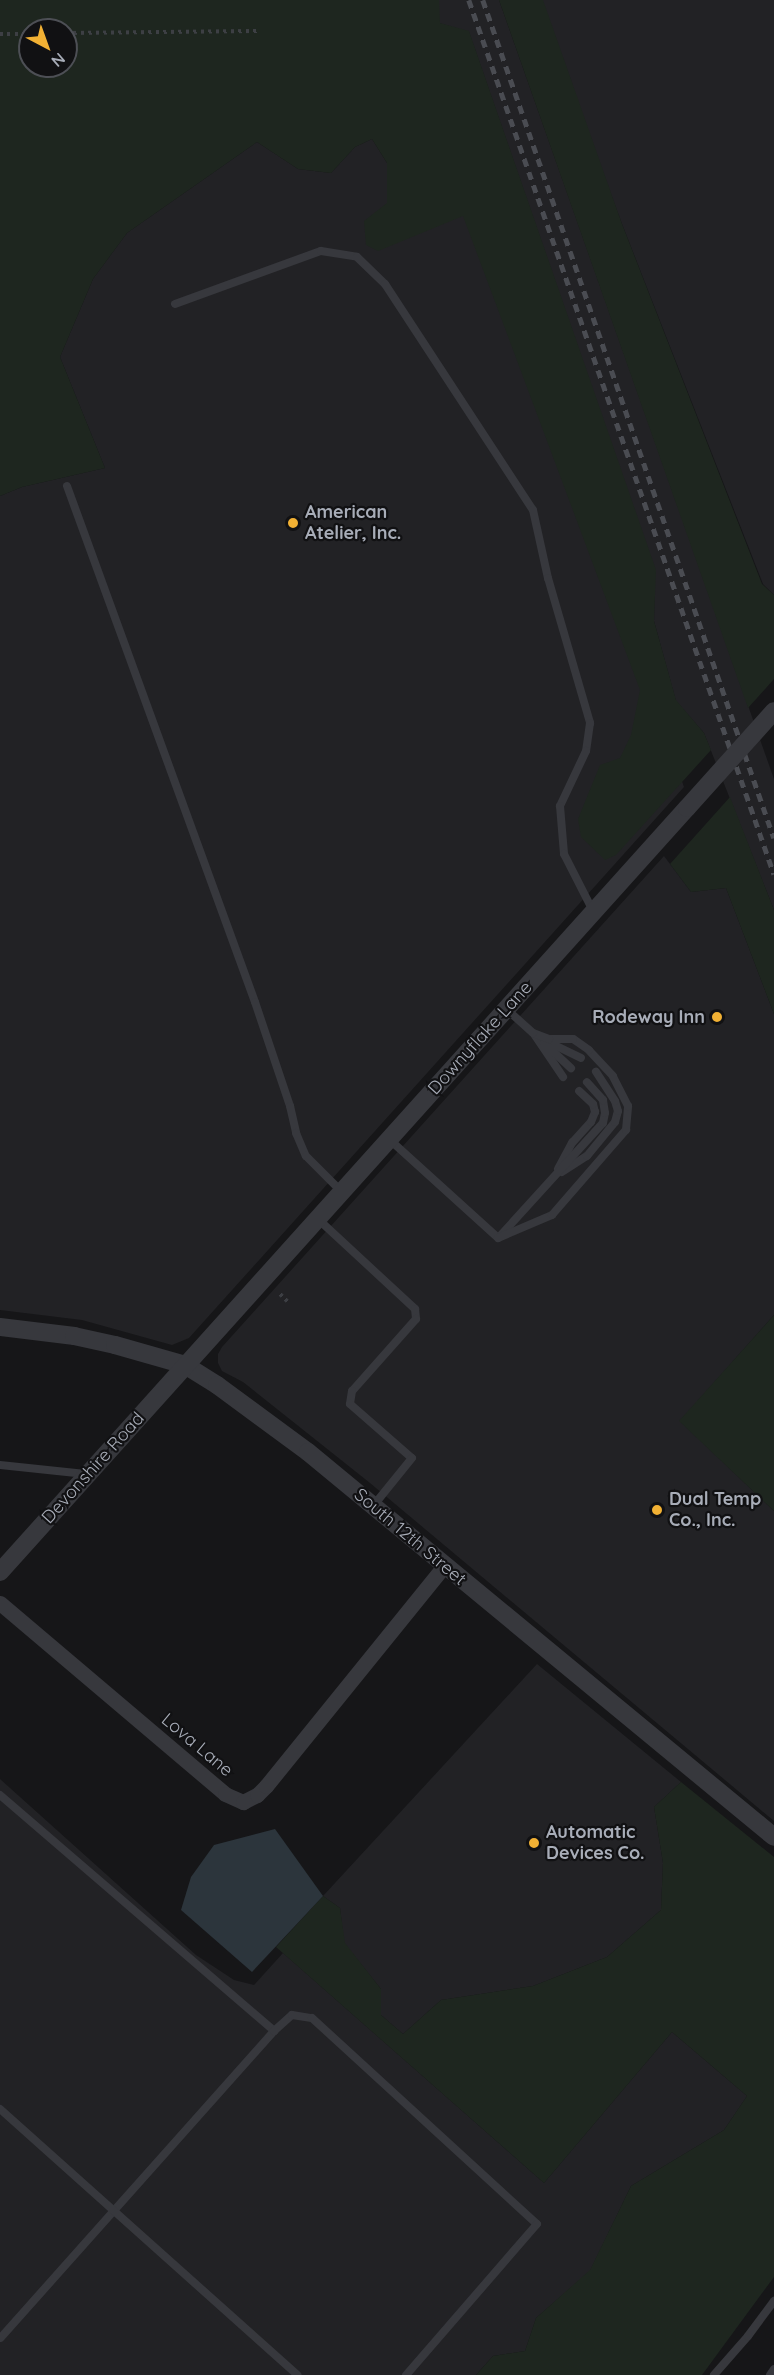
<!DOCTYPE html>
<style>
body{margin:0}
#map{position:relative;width:774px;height:2375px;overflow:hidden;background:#161618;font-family:Quicksand,sans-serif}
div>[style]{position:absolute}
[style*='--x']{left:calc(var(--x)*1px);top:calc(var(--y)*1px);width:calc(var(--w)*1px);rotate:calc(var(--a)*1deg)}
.built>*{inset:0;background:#222225}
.green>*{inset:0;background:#1e261f}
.water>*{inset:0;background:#2c353c}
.path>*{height:4px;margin-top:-2px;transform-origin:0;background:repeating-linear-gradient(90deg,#3d3f44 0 3px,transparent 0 7.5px)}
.service>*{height:8px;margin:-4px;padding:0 4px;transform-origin:4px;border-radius:4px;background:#37383d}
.minor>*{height:15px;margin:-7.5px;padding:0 7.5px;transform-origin:7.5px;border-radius:7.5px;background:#37383d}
.tertiary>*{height:18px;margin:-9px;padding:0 9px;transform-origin:9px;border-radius:9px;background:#37383d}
.rail>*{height:4.5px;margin-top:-2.25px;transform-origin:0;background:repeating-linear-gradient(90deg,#4a4c52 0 8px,transparent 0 14px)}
.tertiary-bridge>*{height:18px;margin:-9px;padding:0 9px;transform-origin:9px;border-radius:9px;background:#37383d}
.dots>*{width:16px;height:16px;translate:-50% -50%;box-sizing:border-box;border:3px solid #111113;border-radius:50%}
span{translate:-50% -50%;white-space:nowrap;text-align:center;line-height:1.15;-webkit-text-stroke:4.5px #111113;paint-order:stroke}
.poi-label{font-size:18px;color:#a8adb8;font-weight:700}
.left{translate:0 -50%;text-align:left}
.right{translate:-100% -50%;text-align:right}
.street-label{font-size:18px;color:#a8adb8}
.north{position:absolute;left:18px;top:18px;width:60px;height:60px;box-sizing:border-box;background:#111113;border:2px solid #4d4f55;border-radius:50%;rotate:139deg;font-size:16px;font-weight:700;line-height:24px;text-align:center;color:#a8adb8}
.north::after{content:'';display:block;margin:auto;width:21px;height:27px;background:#f2b134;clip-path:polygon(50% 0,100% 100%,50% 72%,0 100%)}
</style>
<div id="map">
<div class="built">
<i style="clip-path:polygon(439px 0,499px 0,774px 779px,774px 910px,704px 733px,676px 701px,654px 621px,655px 570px,469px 32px,439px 23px)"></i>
<i style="clip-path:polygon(539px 0,774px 0,774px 595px,763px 584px,622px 224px)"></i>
<i style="clip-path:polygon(372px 139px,387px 163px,387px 203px,477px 191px,684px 787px,189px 1338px,172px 1345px,82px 1320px,0 1310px,0 496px,22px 487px,105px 468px,60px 357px,93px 279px,127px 233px,257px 142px,298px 169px,331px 173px,355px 147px)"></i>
<i style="clip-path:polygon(664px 856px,691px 892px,726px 888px,774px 1014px,774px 1315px,680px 1421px,774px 1511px,774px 1821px,370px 1483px,243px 1382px,222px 1371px,218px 1363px,218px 1354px,222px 1347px)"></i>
<i style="clip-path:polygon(537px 1664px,681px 1782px,654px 1807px,663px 1863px,661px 1910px,607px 1957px,533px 1986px,441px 2000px,403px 2034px,381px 2015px,381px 1989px,344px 1943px,340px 1908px,323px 1896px)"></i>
<i style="clip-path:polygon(0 1779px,196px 1955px,234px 1980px,254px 1985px,283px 1953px,544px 2183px,672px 2032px,747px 2096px,724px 2130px,631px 2186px,590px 2271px,536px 2318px,525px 2351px,493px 2356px,476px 2375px,0 2375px)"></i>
</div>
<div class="green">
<i style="clip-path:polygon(evenodd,0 0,439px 0,440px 23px,469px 31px,656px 570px,654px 621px,676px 700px,704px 733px,711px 750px,616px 855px,605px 860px,581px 837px,578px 819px,600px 765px,620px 758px,631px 735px,640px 690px,463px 216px,378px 251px,366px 245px,364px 221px,387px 203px,387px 163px,372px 139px,355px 147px,331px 173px,298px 169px,257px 142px,127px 233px,93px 279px,60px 357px,105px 468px,22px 487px,0 496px,0 0,30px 30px,66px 30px,66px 66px,30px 66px,30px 30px)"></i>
<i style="clip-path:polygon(499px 0,543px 0,622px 224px,762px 584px,774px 595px,774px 679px,748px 708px)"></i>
<i style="clip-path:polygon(730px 797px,774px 910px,774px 1014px,726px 888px,691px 892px,670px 864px)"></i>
<i style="clip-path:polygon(774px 1315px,774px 1511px,679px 1421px)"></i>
<i style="clip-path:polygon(681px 1782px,774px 1857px,774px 2277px,702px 2375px,476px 2375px,493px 2356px,525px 2351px,536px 2318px,590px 2270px,631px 2186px,724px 2130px,747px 2096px,672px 2032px,544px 2183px,276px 1947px,323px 1896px,340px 1908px,345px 1943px,381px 1989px,381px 2015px,403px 2034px,441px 2000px,533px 1986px,607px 1957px,661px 1910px,663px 1863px,654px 1807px)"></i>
</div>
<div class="water">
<i style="clip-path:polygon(275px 1829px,323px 1896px,252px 1972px,181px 1910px,191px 1877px,214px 1845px)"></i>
</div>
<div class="path">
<i style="--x:66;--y:33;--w:193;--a:-0.6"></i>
<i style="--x:0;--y:34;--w:30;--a:0"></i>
<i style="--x:280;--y:1294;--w:14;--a:45"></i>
</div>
<div class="service">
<i style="--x:175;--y:304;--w:155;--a:-20"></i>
<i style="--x:321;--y:251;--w:36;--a:9"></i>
<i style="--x:357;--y:257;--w:39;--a:44"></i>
<i style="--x:385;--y:284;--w:270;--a:56.8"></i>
<i style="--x:533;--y:510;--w:70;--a:77.6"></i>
<i style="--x:548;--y:578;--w:151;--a:73.8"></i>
<i style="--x:590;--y:723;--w:28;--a:98"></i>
<i style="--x:586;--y:751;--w:61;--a:115.3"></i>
<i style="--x:560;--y:806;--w:48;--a:85.2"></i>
<i style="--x:564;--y:854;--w:64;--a:63"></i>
<i style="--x:67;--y:486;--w:549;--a:69.98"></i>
<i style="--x:255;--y:1002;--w:110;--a:71.4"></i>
<i style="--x:290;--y:1106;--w:28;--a:77"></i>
<i style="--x:296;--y:1133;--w:25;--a:67"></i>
<i style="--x:306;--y:1156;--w:51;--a:45"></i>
<i style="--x:534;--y:1034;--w:52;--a:56"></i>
<i style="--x:544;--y:1040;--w:41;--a:25.9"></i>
<i style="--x:544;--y:1043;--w:37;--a:43"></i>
<i style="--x:390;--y:1140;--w:146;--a:42.2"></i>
<i style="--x:558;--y:1169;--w:30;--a:-62"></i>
<i style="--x:572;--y:1143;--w:28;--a:-48"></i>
<i style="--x:591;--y:1122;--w:11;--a:-68"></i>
<i style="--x:595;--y:1112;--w:8;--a:-104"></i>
<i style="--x:593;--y:1104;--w:19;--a:-137"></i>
<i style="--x:562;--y:1172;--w:30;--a:-33"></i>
<i style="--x:587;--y:1156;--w:44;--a:-50.5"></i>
<i style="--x:615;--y:1122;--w:11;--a:-75"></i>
<i style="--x:618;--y:1111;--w:10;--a:-107"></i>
<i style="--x:615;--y:1101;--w:35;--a:-123"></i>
<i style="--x:319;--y:1220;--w:131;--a:42.8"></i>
<i style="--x:415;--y:1309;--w:10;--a:84"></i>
<i style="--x:416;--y:1319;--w:96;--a:131.6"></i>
<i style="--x:352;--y:1391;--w:13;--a:99"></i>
<i style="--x:350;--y:1404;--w:82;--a:41.1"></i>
<i style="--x:412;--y:1458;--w:60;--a:129"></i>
<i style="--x:501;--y:1235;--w:151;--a:-47.7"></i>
<i style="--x:603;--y:1123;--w:10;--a:-79"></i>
<i style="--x:605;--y:1113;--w:13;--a:-99"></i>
<i style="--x:603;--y:1100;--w:24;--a:-132"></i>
<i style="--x:498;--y:1238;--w:59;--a:-23.1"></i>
<i style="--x:552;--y:1215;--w:113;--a:-49"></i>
<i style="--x:626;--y:1130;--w:24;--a:-85"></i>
<i style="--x:628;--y:1106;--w:34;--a:-117"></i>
<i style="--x:613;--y:1076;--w:35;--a:-133"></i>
<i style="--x:589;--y:1050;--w:19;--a:-145"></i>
<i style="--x:573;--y:1039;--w:24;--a:180"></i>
<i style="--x:549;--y:1039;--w:17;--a:-159"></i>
<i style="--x:533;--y:1033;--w:36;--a:-138"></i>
<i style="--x:0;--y:1465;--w:86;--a:6"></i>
<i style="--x:0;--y:1795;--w:362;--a:40.7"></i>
<i style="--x:274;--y:2031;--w:411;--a:131.7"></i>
<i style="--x:274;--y:2031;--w:24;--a:-42"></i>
<i style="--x:292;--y:2015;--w:20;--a:9"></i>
<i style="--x:312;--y:2018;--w:305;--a:42.5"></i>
<i style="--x:537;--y:2224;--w:200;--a:130.9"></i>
<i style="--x:0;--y:2109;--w:399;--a:41.8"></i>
<i style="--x:714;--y:2375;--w:52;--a:-48.9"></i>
<i style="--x:748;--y:2336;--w:44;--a:-53.4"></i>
<i style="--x:770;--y:2375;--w:7;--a:-56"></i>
</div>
<div class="minor">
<i style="--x:0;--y:1603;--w:295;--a:40.3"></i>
<i style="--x:225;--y:1794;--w:20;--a:24"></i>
<i style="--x:243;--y:1802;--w:16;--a:-27"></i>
<i style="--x:257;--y:1795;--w:13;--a:-45"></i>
<i style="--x:266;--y:1786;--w:283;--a:-51"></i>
</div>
<div class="tertiary">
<i style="--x:0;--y:1327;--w:75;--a:6.9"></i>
<i style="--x:74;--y:1336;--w:42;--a:12.4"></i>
<i style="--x:115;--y:1345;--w:73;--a:15.9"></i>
<i style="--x:185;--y:1365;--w:38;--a:32"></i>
<i style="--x:217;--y:1385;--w:113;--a:36.4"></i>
<i style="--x:308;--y:1452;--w:604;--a:39.56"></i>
<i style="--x:0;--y:1572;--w:1027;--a:-48.04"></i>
</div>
<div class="rail">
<i style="--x:469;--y:0;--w:926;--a:70.76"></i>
<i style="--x:483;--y:0;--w:887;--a:70.85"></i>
</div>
<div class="tertiary-bridge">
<i style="--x:687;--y:808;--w:130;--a:-48.1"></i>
</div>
<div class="dots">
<i style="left:293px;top:523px;background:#f2b134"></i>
<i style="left:717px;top:1017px;background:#f2b134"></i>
<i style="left:657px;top:1510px;background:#f2b134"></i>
<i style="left:534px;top:1843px;background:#f2b134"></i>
</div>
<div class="poi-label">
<span class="left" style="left:305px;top:523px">American<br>Atelier, Inc.</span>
<span class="right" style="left:705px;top:1017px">Rodeway Inn</span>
<span class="left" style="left:669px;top:1510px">Dual Temp<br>Co., Inc.</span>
<span class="left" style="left:546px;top:1843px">Automatic<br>Devices Co.</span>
</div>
<div class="street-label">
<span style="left:480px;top:1038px;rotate:-48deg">Downyflake Lane</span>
<span style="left:93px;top:1468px;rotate:-48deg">Devonshire Road</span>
<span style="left:410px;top:1537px;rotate:40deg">South 12th Street</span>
<span style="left:197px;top:1745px;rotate:40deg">Lova Lane</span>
</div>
<div class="north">N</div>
</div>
